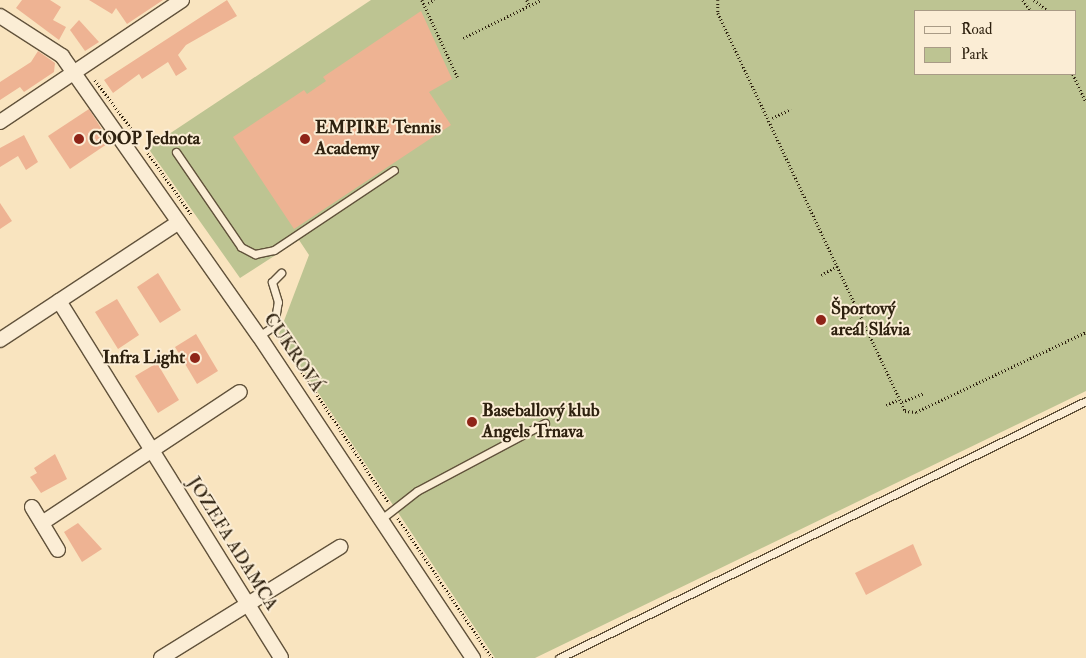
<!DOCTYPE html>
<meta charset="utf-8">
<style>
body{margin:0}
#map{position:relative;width:1086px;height:658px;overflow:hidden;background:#f9e4bf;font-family:"IM FELL Double Pica",serif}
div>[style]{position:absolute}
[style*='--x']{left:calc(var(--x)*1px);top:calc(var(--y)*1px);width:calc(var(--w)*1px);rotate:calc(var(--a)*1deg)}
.green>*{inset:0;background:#bdc492}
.building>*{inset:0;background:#eeb393}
.path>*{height:2.5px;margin-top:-1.25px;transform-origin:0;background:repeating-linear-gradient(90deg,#2e210f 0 1px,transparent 0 3.5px)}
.roads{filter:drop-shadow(1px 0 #61523b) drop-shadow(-1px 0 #61523b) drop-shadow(0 1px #61523b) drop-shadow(0 -1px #61523b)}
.lane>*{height:7px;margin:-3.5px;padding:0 3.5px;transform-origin:3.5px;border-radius:3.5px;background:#fbedd5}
.street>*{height:14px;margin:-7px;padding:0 7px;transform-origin:7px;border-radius:7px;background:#fbedd5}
.dots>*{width:14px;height:14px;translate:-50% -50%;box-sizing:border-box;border:2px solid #fbedd5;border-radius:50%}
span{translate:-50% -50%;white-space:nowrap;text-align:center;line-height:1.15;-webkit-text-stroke:4px #fbedd5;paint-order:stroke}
.poi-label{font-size:18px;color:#2e210f;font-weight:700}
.left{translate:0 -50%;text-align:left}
.right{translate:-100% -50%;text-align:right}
.street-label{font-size:18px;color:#2e210f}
.legend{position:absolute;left:914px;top:10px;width:162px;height:65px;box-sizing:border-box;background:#fbedd5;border:1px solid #a99b86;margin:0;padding:6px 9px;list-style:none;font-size:15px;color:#2e210f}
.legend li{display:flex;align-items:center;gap:10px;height:25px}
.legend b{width:25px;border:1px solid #a99b86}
</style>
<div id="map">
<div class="green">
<i style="clip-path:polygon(evenodd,371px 0,1086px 0,1086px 391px,535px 658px,495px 658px,279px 334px,309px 255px,299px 240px,240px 278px,148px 148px,371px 0,915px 11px,1075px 11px,1075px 74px,915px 74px,915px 11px)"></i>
</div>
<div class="building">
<i style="clip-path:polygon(22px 0,50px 0,61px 7px,53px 20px,66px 27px,59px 40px,16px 8px)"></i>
<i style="clip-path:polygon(89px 0,163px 0,127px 24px,116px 8px,112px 14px)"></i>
<i style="clip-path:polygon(227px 0,237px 16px,186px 45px,178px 55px,187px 69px,176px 76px,168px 62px,142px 79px,139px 74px,113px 93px,104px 80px)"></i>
<i style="clip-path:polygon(421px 11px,452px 79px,429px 92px,451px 125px,294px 229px,233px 137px,304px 90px,307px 94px,326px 81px,323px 77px)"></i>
<i style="clip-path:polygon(79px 20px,99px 42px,85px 51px,70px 30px)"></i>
<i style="clip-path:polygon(38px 51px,55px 63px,54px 72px,24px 92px,20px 87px,0 100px,0 82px,31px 62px)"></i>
<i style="clip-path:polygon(89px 109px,110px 142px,70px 169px,48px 136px)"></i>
<i style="clip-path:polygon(24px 135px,38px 162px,26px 170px,18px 156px,0 167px,0 148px)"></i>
<i style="clip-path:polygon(0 203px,12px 221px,0 229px)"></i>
<i style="clip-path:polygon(158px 273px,181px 310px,160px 323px,137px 287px)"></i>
<i style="clip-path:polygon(117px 299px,139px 335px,118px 349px,95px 312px)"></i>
<i style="clip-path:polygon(196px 334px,218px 371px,197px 384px,175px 347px)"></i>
<i style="clip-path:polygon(157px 363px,179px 400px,158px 413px,135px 376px)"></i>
<i style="clip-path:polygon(55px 454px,67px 479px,41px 493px,30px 477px,37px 473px,34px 468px)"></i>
<i style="clip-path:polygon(78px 523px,102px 549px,82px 562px,64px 532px)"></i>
<i style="clip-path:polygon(913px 544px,922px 565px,866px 595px,855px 573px)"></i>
</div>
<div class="path">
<i style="--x:422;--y:0;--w:86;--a:65.2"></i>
<i style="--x:527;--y:0;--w:5;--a:68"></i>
<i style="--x:718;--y:0;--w:13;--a:90"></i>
<i style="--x:718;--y:13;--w:440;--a:64.8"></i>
<i style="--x:905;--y:411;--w:11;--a:5"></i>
<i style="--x:916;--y:412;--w:188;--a:-25.2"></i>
<i style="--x:1023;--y:0;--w:14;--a:54"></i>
<i style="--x:1034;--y:0;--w:18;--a:38"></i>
<i style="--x:428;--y:3;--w:7;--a:-27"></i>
<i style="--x:463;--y:38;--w:87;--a:-26"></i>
<i style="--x:1073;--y:74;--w:31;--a:65"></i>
<i style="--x:95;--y:80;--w:60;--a:53.1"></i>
<i style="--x:772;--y:118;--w:21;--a:-25"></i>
<i style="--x:148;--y:153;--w:75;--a:54.8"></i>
<i style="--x:821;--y:275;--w:18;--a:-29"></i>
<i style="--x:277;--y:334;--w:203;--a:56.5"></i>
<i style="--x:902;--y:402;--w:24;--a:-22"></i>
<i style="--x:886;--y:405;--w:13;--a:-23"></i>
<i style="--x:398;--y:518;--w:169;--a:56.1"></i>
</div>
<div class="roads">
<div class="lane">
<i style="--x:176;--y:152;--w:115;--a:55.6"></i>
<i style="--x:241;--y:247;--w:16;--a:27"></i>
<i style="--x:255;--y:254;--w:19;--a:-12"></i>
<i style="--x:274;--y:250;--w:144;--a:-33.7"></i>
<i style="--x:259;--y:336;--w:18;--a:-34"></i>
<i style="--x:274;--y:326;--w:24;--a:-81"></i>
<i style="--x:278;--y:302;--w:21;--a:-107"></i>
<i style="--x:272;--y:282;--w:13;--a:-45"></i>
<i style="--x:380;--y:520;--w:47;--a:-38.1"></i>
<i style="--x:417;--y:491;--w:145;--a:-28"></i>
<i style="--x:559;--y:658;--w:586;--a:-26"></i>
</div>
<div class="street">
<i style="--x:0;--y:16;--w:74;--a:32.8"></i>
<i style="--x:62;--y:56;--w:342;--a:54.9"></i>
<i style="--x:259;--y:336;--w:387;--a:56.4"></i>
<i style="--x:0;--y:122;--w:219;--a:-33.8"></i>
<i style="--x:59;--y:301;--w:420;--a:58.1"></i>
<i style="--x:0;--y:340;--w:214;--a:-33.4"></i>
<i style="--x:32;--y:507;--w:50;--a:58.8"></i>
<i style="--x:42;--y:523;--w:237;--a:-33.5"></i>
<i style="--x:161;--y:658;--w:211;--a:-31.8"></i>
</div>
</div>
<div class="dots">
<i style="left:79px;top:139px;background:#8f2418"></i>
<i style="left:305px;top:139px;background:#8f2418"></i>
<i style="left:821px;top:320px;background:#8f2418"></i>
<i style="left:195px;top:358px;background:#8f2418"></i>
<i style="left:472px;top:422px;background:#8f2418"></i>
</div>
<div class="poi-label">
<span class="left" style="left:315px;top:139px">EMPIRE Tennis<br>Academy</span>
<span class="left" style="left:89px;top:139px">COOP Jednota</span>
<span class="left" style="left:831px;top:320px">Športový<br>areál Slávia</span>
<span class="right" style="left:185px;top:358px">Infra Light</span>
<span class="left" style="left:482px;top:422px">Baseballový klub<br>Angels Trnava</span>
</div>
<div class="street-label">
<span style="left:293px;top:353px;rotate:56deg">CUKROVÁ</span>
<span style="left:232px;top:544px;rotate:58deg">JOZEFA ADAMCA</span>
</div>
<ul class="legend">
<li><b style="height:6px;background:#fbedd5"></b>Road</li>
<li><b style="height:14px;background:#bdc492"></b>Park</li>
</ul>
</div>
